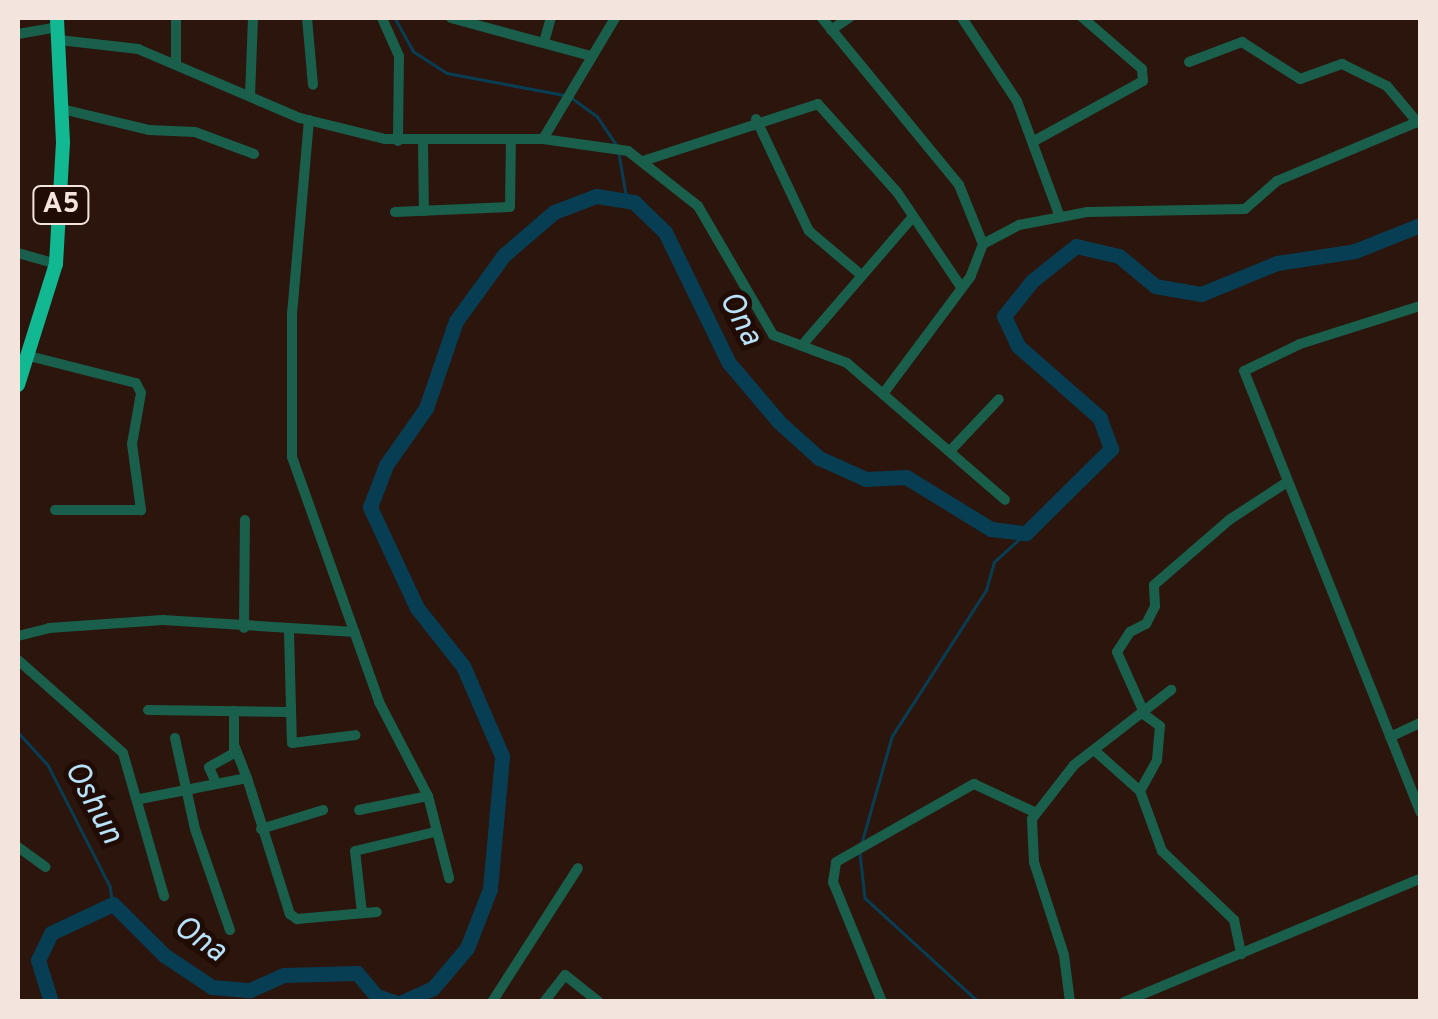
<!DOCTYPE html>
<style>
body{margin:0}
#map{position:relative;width:1438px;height:1019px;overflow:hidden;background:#2b150d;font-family:Overpass,sans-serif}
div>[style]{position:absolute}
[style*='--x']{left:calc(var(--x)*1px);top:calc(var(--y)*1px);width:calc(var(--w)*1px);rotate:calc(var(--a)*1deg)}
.stream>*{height:2.5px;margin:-1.25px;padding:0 1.25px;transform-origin:1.25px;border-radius:1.25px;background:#073e54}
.river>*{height:15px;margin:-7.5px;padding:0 7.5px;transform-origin:7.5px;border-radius:7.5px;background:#073e54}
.minor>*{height:10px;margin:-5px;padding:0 5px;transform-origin:5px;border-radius:5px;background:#195f4c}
.highway>*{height:14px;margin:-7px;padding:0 7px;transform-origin:7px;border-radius:7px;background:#11b892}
span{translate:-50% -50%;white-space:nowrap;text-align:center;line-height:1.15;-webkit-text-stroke:10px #210c05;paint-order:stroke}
.shield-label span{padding:2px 8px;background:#210c05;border:2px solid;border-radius:8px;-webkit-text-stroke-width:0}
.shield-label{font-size:28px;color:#f4e4de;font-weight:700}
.water-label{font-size:32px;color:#b7e2f9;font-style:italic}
.frame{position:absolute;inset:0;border:20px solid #f4e4de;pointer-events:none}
</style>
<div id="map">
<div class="stream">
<i style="--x:395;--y:18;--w:38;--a:61"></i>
<i style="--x:413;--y:51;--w:40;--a:32.9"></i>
<i style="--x:447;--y:73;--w:120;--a:10.6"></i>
<i style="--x:572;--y:98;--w:31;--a:36"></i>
<i style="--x:597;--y:116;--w:36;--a:56"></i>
<i style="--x:619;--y:154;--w:47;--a:80.1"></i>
<i style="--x:18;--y:732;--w:45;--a:47.7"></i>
<i style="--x:48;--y:765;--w:136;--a:62.9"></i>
<i style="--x:110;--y:886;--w:18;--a:81"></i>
<i style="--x:862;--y:841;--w:109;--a:-74.1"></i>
<i style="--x:892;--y:736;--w:174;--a:-57.2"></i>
<i style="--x:986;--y:590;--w:29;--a:-74"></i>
<i style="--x:994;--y:562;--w:43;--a:-42.2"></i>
<i style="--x:860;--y:853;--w:45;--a:83.7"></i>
<i style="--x:865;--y:898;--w:154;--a:42.4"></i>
</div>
<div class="river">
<i style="--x:51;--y:1002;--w:44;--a:-107.2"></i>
<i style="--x:38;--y:960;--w:30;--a:-64"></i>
<i style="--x:51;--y:933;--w:68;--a:-25.1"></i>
<i style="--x:113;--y:904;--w:72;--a:45"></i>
<i style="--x:164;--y:955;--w:58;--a:33.7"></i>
<i style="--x:212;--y:987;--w:38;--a:5"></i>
<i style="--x:250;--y:990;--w:37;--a:-24"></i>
<i style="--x:284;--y:975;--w:73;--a:-1.6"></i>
<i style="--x:357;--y:973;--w:30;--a:50"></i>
<i style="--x:376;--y:996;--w:19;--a:18"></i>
<i style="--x:402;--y:1002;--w:34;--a:-24"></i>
<i style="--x:433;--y:988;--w:52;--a:-49.6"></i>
<i style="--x:467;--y:948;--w:63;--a:-68.7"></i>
<i style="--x:490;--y:889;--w:134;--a:-84.8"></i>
<i style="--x:502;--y:756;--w:98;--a:-113.4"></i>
<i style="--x:463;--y:666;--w:74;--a:-128.4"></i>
<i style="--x:417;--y:608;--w:111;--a:-115"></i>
<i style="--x:370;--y:507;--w:45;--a:-69.1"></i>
<i style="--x:386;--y:465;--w:70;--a:-54.9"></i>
<i style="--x:426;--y:408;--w:92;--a:-71"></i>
<i style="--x:456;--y:321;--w:82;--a:-54"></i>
<i style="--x:504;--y:255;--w:66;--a:-40.7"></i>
<i style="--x:554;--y:212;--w:45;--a:-20.9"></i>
<i style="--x:596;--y:196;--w:38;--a:9"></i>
<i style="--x:634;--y:202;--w:43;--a:44.1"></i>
<i style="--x:665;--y:232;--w:146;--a:64"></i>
<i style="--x:729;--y:363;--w:77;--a:49.7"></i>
<i style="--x:779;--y:422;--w:54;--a:42"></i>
<i style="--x:819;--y:458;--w:51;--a:24.1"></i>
<i style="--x:866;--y:479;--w:40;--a:-2.9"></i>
<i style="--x:906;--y:477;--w:100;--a:31.5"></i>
<i style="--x:991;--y:529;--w:35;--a:7"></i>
<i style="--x:1026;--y:533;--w:120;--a:-44.7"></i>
<i style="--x:1111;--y:449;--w:33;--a:-110"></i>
<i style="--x:1100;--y:418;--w:109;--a:-138.7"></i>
<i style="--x:1018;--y:346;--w:33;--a:-115"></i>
<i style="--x:1004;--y:316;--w:45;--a:-51.3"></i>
<i style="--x:1032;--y:281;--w:56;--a:-38.5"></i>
<i style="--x:1076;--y:246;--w:44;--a:13.1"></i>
<i style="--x:1119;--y:256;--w:47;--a:39.8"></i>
<i style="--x:1155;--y:286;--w:47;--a:9.9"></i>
<i style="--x:1201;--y:294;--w:82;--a:-22.2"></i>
<i style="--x:1277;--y:263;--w:79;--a:-8.7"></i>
<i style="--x:1355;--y:251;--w:70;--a:-21.8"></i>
</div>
<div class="minor">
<i style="--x:307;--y:18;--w:67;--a:84.9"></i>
<i style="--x:382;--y:18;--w:42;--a:65.9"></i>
<i style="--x:399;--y:56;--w:85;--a:90.7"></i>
<i style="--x:451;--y:18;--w:145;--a:15.2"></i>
<i style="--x:822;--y:18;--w:216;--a:50.6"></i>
<i style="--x:959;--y:185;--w:64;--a:67.9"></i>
<i style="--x:983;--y:244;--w:34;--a:111"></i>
<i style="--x:971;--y:276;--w:147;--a:126.7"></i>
<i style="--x:962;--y:18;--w:100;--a:56.5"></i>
<i style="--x:1017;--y:101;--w:124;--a:69.7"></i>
<i style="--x:831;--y:30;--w:22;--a:-34"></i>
<i style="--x:18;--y:34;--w:40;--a:-10"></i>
<i style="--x:59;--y:40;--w:80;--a:6.5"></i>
<i style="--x:138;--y:49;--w:176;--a:23.1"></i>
<i style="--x:300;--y:118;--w:88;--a:13.9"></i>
<i style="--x:385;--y:139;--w:158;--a:0"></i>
<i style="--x:543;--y:139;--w:86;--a:8"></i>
<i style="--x:628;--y:151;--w:89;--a:38.2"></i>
<i style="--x:698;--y:206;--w:149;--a:59.8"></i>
<i style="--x:773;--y:335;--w:79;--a:20.7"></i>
<i style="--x:847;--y:363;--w:209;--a:40.9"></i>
<i style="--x:544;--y:42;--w:25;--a:-74"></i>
<i style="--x:176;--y:62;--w:44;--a:-90"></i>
<i style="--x:1189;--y:62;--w:57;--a:-20.7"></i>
<i style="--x:1242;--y:42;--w:69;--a:32.5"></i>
<i style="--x:1300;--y:79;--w:45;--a:-19.7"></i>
<i style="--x:1342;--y:64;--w:50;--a:26.1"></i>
<i style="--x:1387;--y:86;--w:48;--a:50"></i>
<i style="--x:250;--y:96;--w:78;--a:-87.8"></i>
<i style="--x:62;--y:109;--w:89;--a:13.6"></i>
<i style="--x:149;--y:130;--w:46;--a:2.5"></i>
<i style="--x:195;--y:132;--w:63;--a:20.4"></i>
<i style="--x:756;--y:119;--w:124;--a:64.7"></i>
<i style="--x:809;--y:231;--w:67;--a:40.1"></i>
<i style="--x:309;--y:120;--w:194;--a:95"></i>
<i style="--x:292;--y:313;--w:144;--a:90"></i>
<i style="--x:292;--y:457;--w:260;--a:70.4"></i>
<i style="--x:379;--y:702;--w:106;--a:62.5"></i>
<i style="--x:428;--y:796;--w:85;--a:75.6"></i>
<i style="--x:543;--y:139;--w:141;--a:-59.2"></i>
<i style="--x:1036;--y:140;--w:122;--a:-28.9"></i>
<i style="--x:1143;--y:81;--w:12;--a:-95"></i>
<i style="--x:1142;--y:69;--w:78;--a:-139.2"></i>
<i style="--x:423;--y:143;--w:68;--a:89.2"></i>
<i style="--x:646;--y:160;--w:181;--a:-18"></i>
<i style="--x:818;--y:104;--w:118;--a:48.1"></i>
<i style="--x:897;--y:192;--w:115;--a:56"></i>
<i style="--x:395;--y:212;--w:115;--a:-2.5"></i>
<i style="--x:510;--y:207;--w:68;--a:-89.2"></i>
<i style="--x:983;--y:244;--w:41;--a:-27.8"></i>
<i style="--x:1019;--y:225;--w:69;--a:-10.8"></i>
<i style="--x:1087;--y:212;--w:158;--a:-1.1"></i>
<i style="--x:1245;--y:209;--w:43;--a:-41.2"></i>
<i style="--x:1277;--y:181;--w:155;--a:-22.8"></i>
<i style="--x:18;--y:253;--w:40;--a:16"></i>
<i style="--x:1420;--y:306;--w:126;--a:162.4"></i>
<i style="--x:1300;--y:344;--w:62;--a:154.3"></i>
<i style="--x:1244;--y:371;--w:475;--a:68.2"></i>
<i style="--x:804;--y:343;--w:165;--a:-49.2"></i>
<i style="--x:29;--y:356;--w:110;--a:14.2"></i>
<i style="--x:136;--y:383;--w:11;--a:63"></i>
<i style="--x:141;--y:393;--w:52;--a:100"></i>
<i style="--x:132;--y:444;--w:67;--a:82.2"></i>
<i style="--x:141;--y:510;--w:86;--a:180"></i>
<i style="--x:950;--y:451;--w:71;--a:-46.7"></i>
<i style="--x:244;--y:628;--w:108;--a:-89.5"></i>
<i style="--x:289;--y:632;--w:111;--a:88.5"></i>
<i style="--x:292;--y:743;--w:64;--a:-7.1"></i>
<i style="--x:18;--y:636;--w:32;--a:-14"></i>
<i style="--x:49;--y:628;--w:114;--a:-4"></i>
<i style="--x:163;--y:620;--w:192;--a:3.6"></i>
<i style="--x:18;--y:660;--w:140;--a:41.5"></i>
<i style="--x:123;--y:753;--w:149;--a:74"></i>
<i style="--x:148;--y:710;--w:140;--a:0.8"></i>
<i style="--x:1390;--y:737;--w:33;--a:-25"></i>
<i style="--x:175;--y:738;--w:93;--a:77.6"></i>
<i style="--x:195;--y:829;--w:107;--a:70.9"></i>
<i style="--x:235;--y:747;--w:33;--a:69"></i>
<i style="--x:1094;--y:750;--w:62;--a:41.7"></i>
<i style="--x:1140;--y:791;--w:64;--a:69.9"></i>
<i style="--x:1162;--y:851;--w:100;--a:43.8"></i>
<i style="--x:1234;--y:920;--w:35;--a:78"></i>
<i style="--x:216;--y:783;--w:17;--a:-114"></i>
<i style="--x:209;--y:767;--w:29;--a:-29"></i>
<i style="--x:234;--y:753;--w:42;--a:-90"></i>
<i style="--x:1140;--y:791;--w:35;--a:-61"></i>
<i style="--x:1157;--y:760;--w:34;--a:-85"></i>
<i style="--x:1160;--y:726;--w:19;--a:-144"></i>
<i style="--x:1145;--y:715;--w:69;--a:-114"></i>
<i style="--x:1117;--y:652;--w:24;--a:-57"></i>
<i style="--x:1130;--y:632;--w:18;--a:-27"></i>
<i style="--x:1146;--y:624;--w:20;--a:-63"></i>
<i style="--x:1155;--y:606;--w:21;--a:-93"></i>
<i style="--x:1154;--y:585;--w:99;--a:-40.9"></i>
<i style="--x:1229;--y:520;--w:69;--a:-33.2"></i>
<i style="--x:140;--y:799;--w:109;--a:-11.1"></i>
<i style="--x:247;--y:778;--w:143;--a:72.5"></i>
<i style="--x:290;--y:914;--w:9;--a:36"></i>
<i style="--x:297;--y:919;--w:80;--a:-5"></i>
<i style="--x:359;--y:810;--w:70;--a:-11.5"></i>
<i style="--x:261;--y:829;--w:65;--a:-17"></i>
<i style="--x:18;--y:847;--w:34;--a:36"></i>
<i style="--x:362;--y:913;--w:62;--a:-96.4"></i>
<i style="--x:355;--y:851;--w:82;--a:-13.4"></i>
<i style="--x:492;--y:1002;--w:159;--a:-57.3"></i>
<i style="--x:544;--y:1002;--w:34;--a:-52"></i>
<i style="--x:565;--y:975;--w:43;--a:38.5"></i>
<i style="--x:882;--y:1002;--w:130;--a:-112.2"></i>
<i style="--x:833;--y:882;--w:20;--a:-81"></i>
<i style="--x:836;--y:862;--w:159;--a:-29.5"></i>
<i style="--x:974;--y:784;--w:66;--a:25"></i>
<i style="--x:1070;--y:1002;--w:47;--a:-97.3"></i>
<i style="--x:1064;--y:955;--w:98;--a:-107.9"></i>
<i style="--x:1034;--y:862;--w:43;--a:-92.7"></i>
<i style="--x:1032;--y:819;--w:68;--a:-52.1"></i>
<i style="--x:1074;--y:765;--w:123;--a:-37.7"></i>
<i style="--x:1124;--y:1002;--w:321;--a:-22.6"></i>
</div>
<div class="highway">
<i style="--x:18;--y:385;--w:127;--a:-72.6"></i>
<i style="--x:56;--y:264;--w:122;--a:-86.7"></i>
<i style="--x:63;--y:142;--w:124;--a:-92.8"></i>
</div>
<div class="shield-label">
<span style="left:61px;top:205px">A5</span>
</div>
<div class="water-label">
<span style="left:739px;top:319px;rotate:62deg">Ona</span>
<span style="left:92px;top:803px;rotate:62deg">Oshun</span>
<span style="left:199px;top:940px;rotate:35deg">Ona</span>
</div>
<div class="frame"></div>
</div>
